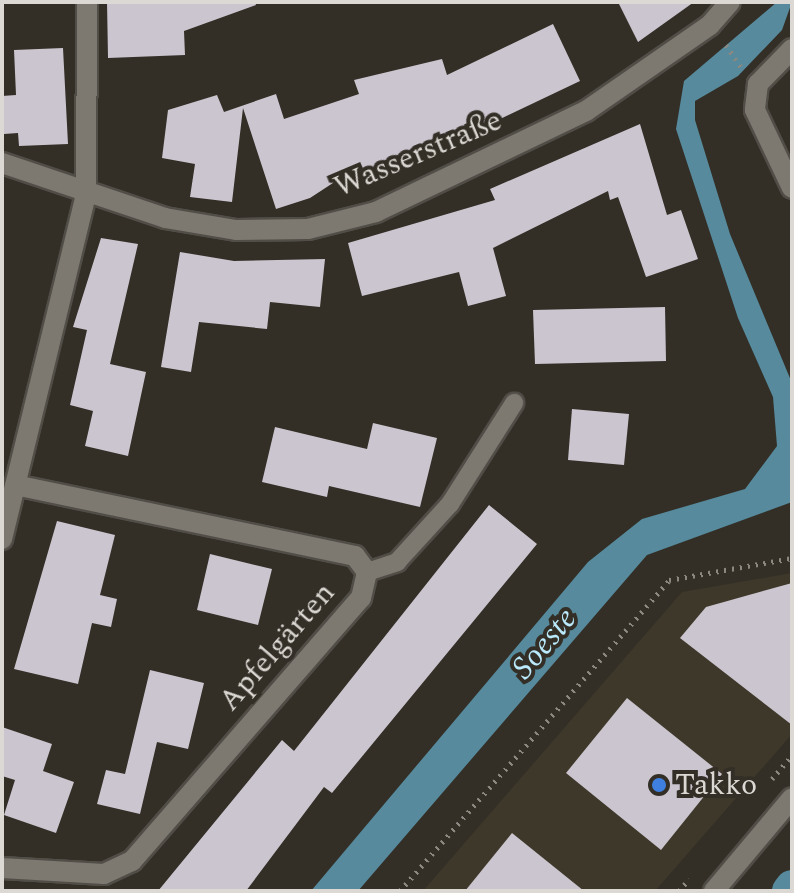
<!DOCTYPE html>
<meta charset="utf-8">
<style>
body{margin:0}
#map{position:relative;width:794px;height:893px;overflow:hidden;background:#332f27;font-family:Spectral,serif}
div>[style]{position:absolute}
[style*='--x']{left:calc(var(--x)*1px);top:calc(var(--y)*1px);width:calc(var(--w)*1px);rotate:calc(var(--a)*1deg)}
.built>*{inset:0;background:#3e382a}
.water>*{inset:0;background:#568a9c}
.canal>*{height:34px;margin:-17px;padding:0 17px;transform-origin:17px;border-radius:17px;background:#568a9c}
.building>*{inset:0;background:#cbc5cf}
.path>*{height:5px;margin-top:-2.5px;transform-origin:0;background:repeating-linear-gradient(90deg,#8b8881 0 2px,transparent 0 8px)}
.roads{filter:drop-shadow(2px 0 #514d47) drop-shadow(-2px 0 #514d47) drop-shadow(0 2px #514d47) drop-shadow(0 -2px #514d47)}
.service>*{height:18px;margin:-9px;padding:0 9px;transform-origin:9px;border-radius:9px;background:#7e7970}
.minor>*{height:20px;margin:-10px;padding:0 10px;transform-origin:10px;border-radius:10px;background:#7e7970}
.tertiary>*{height:20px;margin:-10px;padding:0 10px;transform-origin:10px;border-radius:10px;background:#7e7970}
.dots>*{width:22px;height:22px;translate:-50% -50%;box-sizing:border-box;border:4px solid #332f27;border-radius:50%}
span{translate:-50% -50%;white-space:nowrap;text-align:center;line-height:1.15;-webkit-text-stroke:8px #332f27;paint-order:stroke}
.street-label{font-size:30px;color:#dcd9d4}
.poi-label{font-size:30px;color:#dcd9d4}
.left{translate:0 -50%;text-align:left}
.water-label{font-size:32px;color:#baeafc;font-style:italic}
.frame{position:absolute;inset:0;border:4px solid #dcd9d4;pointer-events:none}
</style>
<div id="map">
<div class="built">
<i style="clip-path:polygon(792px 573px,792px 734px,655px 891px,423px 891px,682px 592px)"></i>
</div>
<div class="water">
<i style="clip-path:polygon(777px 2px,792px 2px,782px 30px,738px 76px,695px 101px,695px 120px,730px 234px,792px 383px,792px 502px,647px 555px,358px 891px,311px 891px,588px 562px,642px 519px,745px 489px,777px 446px,773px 397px,738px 318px,676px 129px,684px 81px)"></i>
</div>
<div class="canal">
<i style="--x:789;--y:891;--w:5;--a:-53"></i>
</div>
<div class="building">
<i style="clip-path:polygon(107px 2px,255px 2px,256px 5px,184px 31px,185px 55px,108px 58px)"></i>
<i style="clip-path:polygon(618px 2px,694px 2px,638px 42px)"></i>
<i style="clip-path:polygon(553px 24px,580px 81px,494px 122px,418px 147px,422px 157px,333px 183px,310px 198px,276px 209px,243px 108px,232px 202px,190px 197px,195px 164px,162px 158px,168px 110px,217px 95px,224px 112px,276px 94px,284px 119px,359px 94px,354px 80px,442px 59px,447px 75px)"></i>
<i style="clip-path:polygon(63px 48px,68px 144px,19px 146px,18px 133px,4px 134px,2px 96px,16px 95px,14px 50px)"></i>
<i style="clip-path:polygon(640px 124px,667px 215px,681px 210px,698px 259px,646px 277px,618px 197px,610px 200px,608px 191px,493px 248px,506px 296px,468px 306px,459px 272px,362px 296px,348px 243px,495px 200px,490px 189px)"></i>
<i style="clip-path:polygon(101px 238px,138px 244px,110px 364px,146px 372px,128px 456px,85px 446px,93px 411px,70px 405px,87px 330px,73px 327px)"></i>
<i style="clip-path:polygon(180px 252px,234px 261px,325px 259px,320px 307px,270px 302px,267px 329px,199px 322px,191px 372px,161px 367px)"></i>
<i style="clip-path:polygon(665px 307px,666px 361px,535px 364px,533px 310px)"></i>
<i style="clip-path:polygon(572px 409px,629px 414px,624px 465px,568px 460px)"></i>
<i style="clip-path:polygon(373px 423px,437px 438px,420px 507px,329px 486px,327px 497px,262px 482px,275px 427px,367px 449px)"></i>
<i style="clip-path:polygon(489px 505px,537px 544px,332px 793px,324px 787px,246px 891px,158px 891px,282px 740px,294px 751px)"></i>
<i style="clip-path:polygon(57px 521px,115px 535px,100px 595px,117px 599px,111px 627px,92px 623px,78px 684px,14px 669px)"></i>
<i style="clip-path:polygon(210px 554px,272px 569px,258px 625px,197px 610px)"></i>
<i style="clip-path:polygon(792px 583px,792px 725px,680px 638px,706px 607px)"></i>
<i style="clip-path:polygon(150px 670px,204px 683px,188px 749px,157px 742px,140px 814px,97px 804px,106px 770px,125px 774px)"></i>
<i style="clip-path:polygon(627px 698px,722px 774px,661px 850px,566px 773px)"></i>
<i style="clip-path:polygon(2px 727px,52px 744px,43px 771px,74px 782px,56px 833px,4px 815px,15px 780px,2px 776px)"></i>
<i style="clip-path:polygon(512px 833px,584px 891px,465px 891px)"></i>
</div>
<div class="path">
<i style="--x:726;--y:45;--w:27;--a:56"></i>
<i style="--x:772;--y:779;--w:31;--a:-50"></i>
<i style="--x:400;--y:891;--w:411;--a:-49.1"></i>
<i style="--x:669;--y:580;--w:125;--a:-10.1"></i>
<i style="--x:679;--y:891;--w:16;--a:-50"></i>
</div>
<div class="roads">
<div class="service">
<i style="--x:367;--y:572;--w:32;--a:-18"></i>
<i style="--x:397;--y:562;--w:79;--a:-47.6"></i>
<i style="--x:450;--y:504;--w:120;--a:-57.6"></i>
</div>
<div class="minor">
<i style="--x:792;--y:49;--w:49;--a:134.2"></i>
<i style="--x:758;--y:84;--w:26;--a:97"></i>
<i style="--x:755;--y:110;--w:86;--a:64.6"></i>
<i style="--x:2;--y:163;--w:172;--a:18.6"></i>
<i style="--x:165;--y:218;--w:72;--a:9.6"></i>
<i style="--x:236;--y:230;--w:72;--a:-0.8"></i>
<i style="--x:308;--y:229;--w:70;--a:-14"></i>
<i style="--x:376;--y:212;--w:233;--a:-25.7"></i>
<i style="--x:586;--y:111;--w:151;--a:-34.7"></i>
<i style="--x:710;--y:25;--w:30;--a:-49"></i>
<i style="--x:2;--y:539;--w:354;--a:-76.3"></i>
<i style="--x:86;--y:195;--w:193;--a:-89.7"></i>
<i style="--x:2;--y:868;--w:102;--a:3.4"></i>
<i style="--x:104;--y:874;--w:31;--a:-25"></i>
<i style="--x:132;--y:861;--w:349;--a:-49"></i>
<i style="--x:361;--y:598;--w:27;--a:-77"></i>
<i style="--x:367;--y:572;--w:20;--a:-127"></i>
<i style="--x:355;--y:556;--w:347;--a:-168.2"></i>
</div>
<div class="tertiary">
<i style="--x:714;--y:891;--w:121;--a:-50"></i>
</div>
</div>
<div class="dots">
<i style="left:659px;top:785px;background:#3f7fe0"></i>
</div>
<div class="street-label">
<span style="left:418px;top:154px;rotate:-23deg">Wasserstraße</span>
<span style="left:277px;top:647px;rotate:-49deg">Apfelgärten</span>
</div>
<div class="poi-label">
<span class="left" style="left:675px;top:785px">Takko</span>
</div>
<div class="water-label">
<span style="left:545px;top:644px;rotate:-50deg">Soeste</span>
</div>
<div class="frame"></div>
</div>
